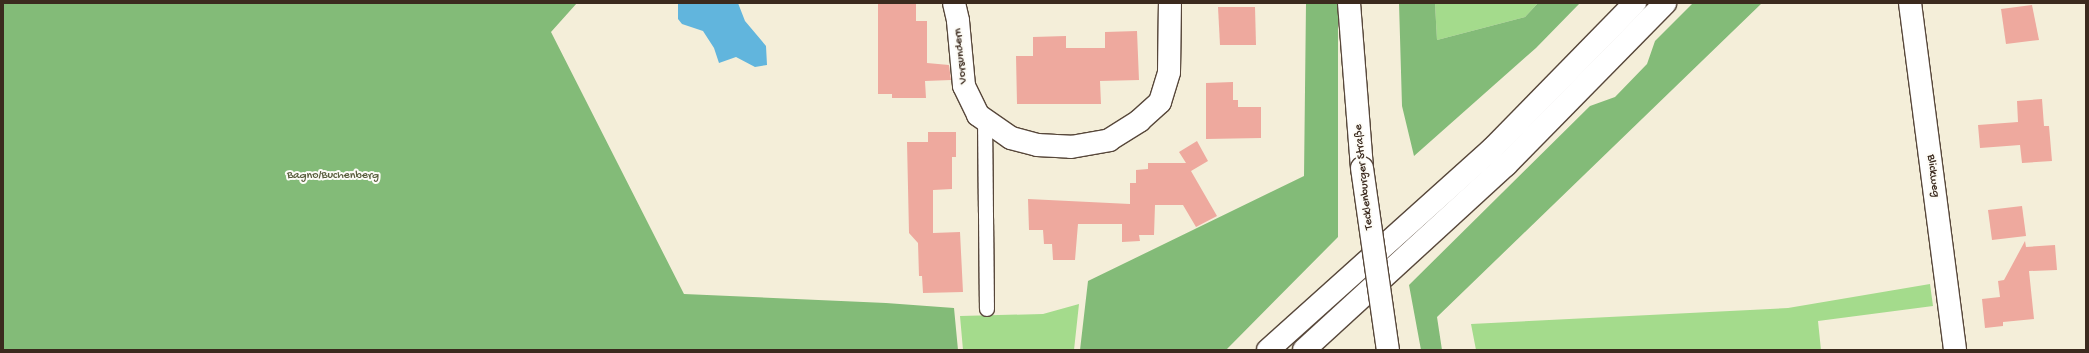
<!DOCTYPE html>
<meta charset="utf-8">
<style>
body{margin:0}
#map{position:relative;width:2089px;height:353px;overflow:hidden;background:#f4eed9;font-family:"Gochi Hand",sans-serif}
div>[style]{position:absolute}
[style*='--x']{left:calc(var(--x)*1px);top:calc(var(--y)*1px);width:calc(var(--w)*1px);rotate:calc(var(--a)*1deg)}
.green>*{inset:0;background:#a4db8c}
.forest>*{inset:0;background:#83bb78}
.water>*{inset:0;background:#61b5dd}
.building>*{inset:0;background:#eea99e}
.roads{filter:drop-shadow(1px 0 #57473a) drop-shadow(-1px 0 #57473a) drop-shadow(0 1px #57473a) drop-shadow(0 -1px #57473a)}
.service>*{height:14px;margin:-7px;padding:0 7px;transform-origin:7px;border-radius:7px;background:#fff}
.minor>*{height:22px;margin:-11px;padding:0 11px;transform-origin:11px;border-radius:11px;background:#fff}
.secondary>*{height:22px;margin:-11px;padding:0 11px;transform-origin:11px;border-radius:11px;background:#fff}
.trunk>*{height:22px;margin:-11px;padding:0 11px;transform-origin:11px;border-radius:11px;background:#fff}
.bridges{filter:drop-shadow(1px 0 #57473a) drop-shadow(-1px 0 #57473a) drop-shadow(0 1px #57473a) drop-shadow(0 -1px #57473a)}
.secondary-bridge>*{height:22px;margin:-11px;padding:0 11px;transform-origin:11px;border-radius:11px;background:#fff}
span{translate:-50% -50%;white-space:nowrap;text-align:center;line-height:1.15;-webkit-text-stroke:4px #fdfcf7;paint-order:stroke}
.street-label{font-size:12px;color:#3b2a1e}
.park-label{font-size:12px;color:#5a5f3f}
.frame{position:absolute;inset:0;border:4px solid #3b2a1e;pointer-events:none}
</style>
<div id="map">
<div class="green">
<i style="clip-path:polygon(1435px 3px,1538px 3px,1525px 17px,1437px 40px)"></i>
<i style="clip-path:polygon(1930px 284px,1933px 306px,1818px 321px,1821px 350px,1476px 350px,1471px 324px,1788px 308px)"></i>
<i style="clip-path:polygon(1079px 304px,1074px 350px,963px 350px,960px 316px,1043px 314px)"></i>
</div>
<div class="forest">
<i style="clip-path:polygon(3px 3px,577px 3px,551px 32px,684px 294px,886px 303px,954px 308px,958px 350px,3px 350px)"></i>
<i style="clip-path:polygon(1306px 3px,1338px 3px,1338px 237px,1226px 350px,1080px 350px,1088px 281px,1304px 176px)"></i>
<i style="clip-path:polygon(1399px 3px,1435px 3px,1437px 40px,1525px 17px,1538px 3px,1580px 3px,1536px 48px,1414px 156px,1402px 106px)"></i>
<i style="clip-path:polygon(1693px 3px,1762px 3px,1437px 317px,1442px 350px,1421px 350px,1409px 285px,1590px 106px,1615px 97px,1647px 64px,1655px 41px)"></i>
</div>
<div class="water">
<i style="clip-path:polygon(678px 3px,738px 3px,745px 21px,766px 46px,767px 65px,755px 67px,736px 57px,719px 63px,714px 48px,703px 31px,682px 24px,678px 19px)"></i>
</div>
<div class="building">
<i style="clip-path:polygon(878px 3px,916px 3px,916px 21px,927px 21px,927px 63px,949px 65px,951px 80px,925px 81px,926px 98px,892px 98px,892px 94px,878px 94px)"></i>
<i style="clip-path:polygon(2032px 5px,2039px 40px,2006px 44px,2001px 9px)"></i>
<i style="clip-path:polygon(1218px 7px,1255px 7px,1256px 45px,1220px 45px)"></i>
<i style="clip-path:polygon(1137px 31px,1139px 80px,1100px 81px,1101px 104px,1017px 104px,1016px 56px,1033px 56px,1033px 37px,1066px 36px,1066px 48px,1105px 48px,1105px 32px)"></i>
<i style="clip-path:polygon(1233px 82px,1233px 100px,1238px 100px,1238px 107px,1261px 107px,1261px 138px,1206px 139px,1206px 83px)"></i>
<i style="clip-path:polygon(2042px 99px,2044px 126px,2049px 126px,2052px 161px,2022px 163px,2020px 145px,1980px 148px,1978px 125px,2018px 122px,2017px 101px)"></i>
<i style="clip-path:polygon(928px 132px,956px 132px,956px 157px,952px 157px,952px 189px,933px 190px,933px 233px,960px 232px,963px 292px,923px 293px,922px 276px,919px 276px,918px 243px,909px 233px,907px 142px,928px 142px)"></i>
<i style="clip-path:polygon(1197px 141px,1208px 161px,1191px 171px,1217px 216px,1196px 227px,1183px 205px,1155px 205px,1154px 235px,1139px 235px,1140px 241px,1122px 242px,1122px 224px,1078px 224px,1075px 260px,1053px 260px,1052px 244px,1044px 244px,1043px 230px,1029px 230px,1028px 199px,1130px 204px,1130px 183px,1136px 183px,1136px 170px,1148px 169px,1148px 163px,1186px 163px,1179px 152px)"></i>
<i style="clip-path:polygon(2022px 206px,2026px 236px,1992px 240px,1988px 210px)"></i>
<i style="clip-path:polygon(2025px 241px,2026px 247px,2055px 245px,2057px 270px,2029px 271px,2034px 319px,2003px 322px,2003px 326px,1985px 328px,1982px 299px,2000px 297px,1998px 281px,2004px 280px)"></i>
</div>
<div class="roads">
<div class="service">
<i style="--x:985;--y:119;--w:190;--a:89.4"></i>
</div>
<div class="minor">
<i style="--x:954;--y:3;--w:18;--a:77"></i>
<i style="--x:958;--y:21;--w:65;--a:84.7"></i>
<i style="--x:964;--y:86;--w:32;--a:64"></i>
<i style="--x:978;--y:115;--w:40;--a:34.9"></i>
<i style="--x:1011;--y:138;--w:27;--a:15"></i>
<i style="--x:1037;--y:145;--w:34;--a:3"></i>
<i style="--x:1071;--y:147;--w:39;--a:-10"></i>
<i style="--x:1109;--y:140;--w:36;--a:-32"></i>
<i style="--x:1139;--y:121;--w:28;--a:-42"></i>
<i style="--x:1160;--y:102;--w:31;--a:-73"></i>
<i style="--x:1169;--y:72;--w:69;--a:-89.2"></i>
<i style="--x:1910;--y:3;--w:350;--a:82.6"></i>
</div>
<div class="secondary">
<i style="--x:1349;--y:3;--w:166;--a:85.5"></i>
</div>
<div class="trunk">
<i style="--x:1268;--y:350;--w:302;--a:-41.9"></i>
<i style="--x:1493;--y:148;--w:203;--a:-45.6"></i>
<i style="--x:1304;--y:350;--w:274;--a:-42.5"></i>
<i style="--x:1506;--y:165;--w:227;--a:-45.5"></i>
</div>
</div>
<div class="bridges">
<div class="secondary-bridge">
<i style="--x:1362;--y:168;--w:184;--a:81.9"></i>
</div>
</div>
<div class="street-label">
<span style="left:962px;top:56px;rotate:-96deg">Vorsundern</span>
<span style="left:1932px;top:176px;rotate:83deg">Blickweg</span>
<span style="left:1365px;top:177px;rotate:-96deg">Tecklenburger Straße</span>
</div>
<div class="park-label">
<span style="left:333px;top:177px">Bagno/Buchenberg</span>
</div>
<div class="frame"></div>
</div>
